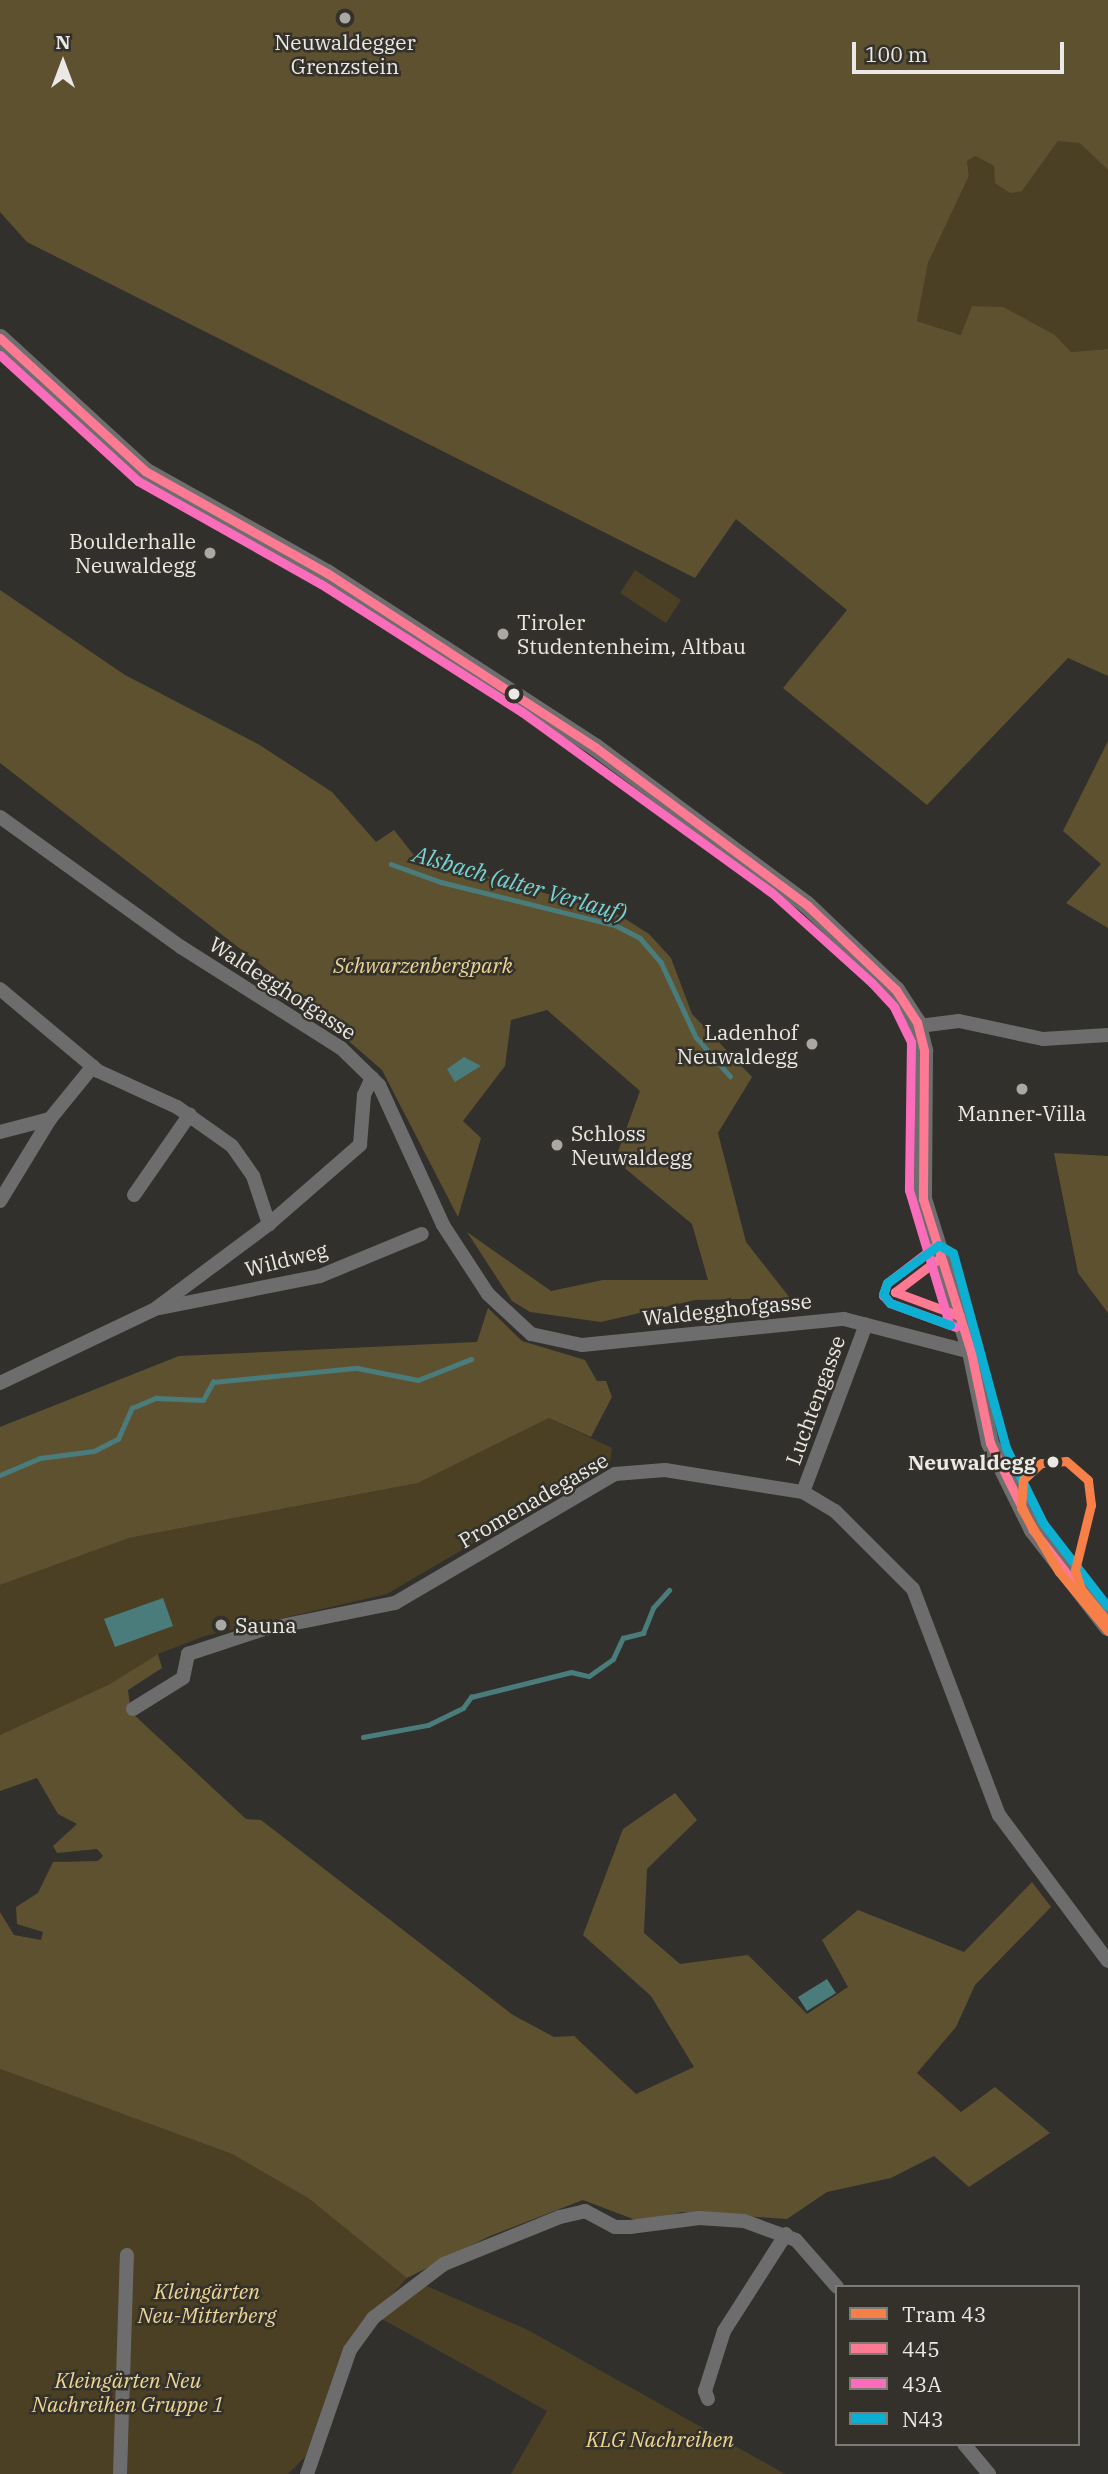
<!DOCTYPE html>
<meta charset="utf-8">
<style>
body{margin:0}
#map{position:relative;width:1108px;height:2474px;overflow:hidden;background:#32302d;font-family:"IBM Plex Serif",serif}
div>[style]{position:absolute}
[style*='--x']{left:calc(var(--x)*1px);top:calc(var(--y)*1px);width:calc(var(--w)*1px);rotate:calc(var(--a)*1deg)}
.green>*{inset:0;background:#4b4024}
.forest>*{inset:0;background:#5e5130}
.water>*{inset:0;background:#4a7c7c}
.stream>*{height:4.5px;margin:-2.25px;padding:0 2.25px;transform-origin:2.25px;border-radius:2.25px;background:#4a7c7c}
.minor>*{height:14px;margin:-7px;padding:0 7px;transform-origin:7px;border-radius:7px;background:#6e6d6e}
.major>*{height:18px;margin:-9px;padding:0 9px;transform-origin:9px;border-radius:9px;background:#6e6e6e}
.bus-1>*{height:9px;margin:-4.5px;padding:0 4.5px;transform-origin:4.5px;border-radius:4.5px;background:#fe7a93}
.bus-2>*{height:9px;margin:-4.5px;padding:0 4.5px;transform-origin:4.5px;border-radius:4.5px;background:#fb6dba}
.bus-3>*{height:9px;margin:-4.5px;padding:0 4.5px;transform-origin:4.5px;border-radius:4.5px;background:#0dafd3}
.tram-1>*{height:9px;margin:-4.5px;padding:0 4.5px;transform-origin:4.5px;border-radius:4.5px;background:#f78048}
.dots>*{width:19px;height:19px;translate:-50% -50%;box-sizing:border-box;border:4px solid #34312b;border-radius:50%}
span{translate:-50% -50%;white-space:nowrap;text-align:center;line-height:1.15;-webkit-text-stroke:5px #34312b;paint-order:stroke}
.poi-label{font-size:21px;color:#eae9e5}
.right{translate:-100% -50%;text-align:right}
.left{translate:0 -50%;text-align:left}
.park-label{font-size:21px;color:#efd694;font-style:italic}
.street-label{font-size:21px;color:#eae9e5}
.stop-label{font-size:21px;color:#eae9e5;font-weight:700}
.water-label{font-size:23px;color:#76d3d6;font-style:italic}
.legend{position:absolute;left:835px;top:2285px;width:245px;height:161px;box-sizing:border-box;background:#34312b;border:2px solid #7d7b75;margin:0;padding:9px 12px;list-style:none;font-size:21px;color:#eae9e5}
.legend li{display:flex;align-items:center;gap:14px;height:35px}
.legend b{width:35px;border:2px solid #7d7b75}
.north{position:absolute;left:28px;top:28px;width:70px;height:70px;-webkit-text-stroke:5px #34312b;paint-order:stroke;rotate:0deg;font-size:19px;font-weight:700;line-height:28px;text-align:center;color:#eae9e5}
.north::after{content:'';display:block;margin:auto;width:24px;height:32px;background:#eae9e5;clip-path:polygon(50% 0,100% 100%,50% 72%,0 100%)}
.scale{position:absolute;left:852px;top:42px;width:212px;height:32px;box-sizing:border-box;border:4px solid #eae9e5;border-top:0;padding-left:9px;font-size:21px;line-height:24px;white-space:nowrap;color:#eae9e5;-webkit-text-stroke:5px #34312b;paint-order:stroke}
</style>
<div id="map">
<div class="green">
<i style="clip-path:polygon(1058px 141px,1080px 142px,1108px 170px,1108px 349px,1071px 352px,1055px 335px,962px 335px,917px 321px,928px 263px,969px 176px,967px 161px,975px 156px,994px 166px,1022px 191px)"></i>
<i style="clip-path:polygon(635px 570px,681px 600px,666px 623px,620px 593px)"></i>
<i style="clip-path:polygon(549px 1418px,612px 1448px,610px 1463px,387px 1594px,205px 1636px,158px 1654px,110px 1684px,0 1735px,0 1585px,129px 1538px,418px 1483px)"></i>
<i style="clip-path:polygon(0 2069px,232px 2154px,308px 2198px,407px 2278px,351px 2339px,305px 2457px,288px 2474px,0 2474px)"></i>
<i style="clip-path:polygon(422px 2284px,528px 2330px,785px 2474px,511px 2474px,547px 2411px,382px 2319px)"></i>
</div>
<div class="forest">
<i style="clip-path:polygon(0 0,1108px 0,1108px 170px,1080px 143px,1058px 141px,1022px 191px,1010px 193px,995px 183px,994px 166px,975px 156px,967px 161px,969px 176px,928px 263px,917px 321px,961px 335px,972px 306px,1003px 307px,1055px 335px,1071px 352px,1108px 349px,1108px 676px,1068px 658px,927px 805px,783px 688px,847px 610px,736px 519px,695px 578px,27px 242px,0 212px)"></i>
<i style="clip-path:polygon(0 590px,125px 675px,258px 744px,332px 792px,376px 842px,394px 830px,413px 854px,619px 915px,649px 934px,671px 958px,692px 1014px,752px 1077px,718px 1133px,746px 1242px,790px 1298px,695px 1300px,601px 1322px,530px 1312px,512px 1301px,467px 1232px,551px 1291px,603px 1280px,708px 1280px,692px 1224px,615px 1160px,640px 1091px,547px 1010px,511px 1020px,505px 1066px,463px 1121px,481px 1138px,458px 1217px,382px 1070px,328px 1023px,268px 993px,278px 978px,0 763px)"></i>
<i style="clip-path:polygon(1108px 741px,1108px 928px,1066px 903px,1101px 864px,1063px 831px)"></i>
<i style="clip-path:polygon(1054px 1153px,1108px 1156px,1108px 1313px,1078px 1273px)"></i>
<i style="clip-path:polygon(488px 1308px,522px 1341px,585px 1360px,597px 1381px,606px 1381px,612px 1397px,591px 1437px,549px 1418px,418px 1483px,129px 1538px,0 1585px,0 1427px,179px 1356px,477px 1342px)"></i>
<i style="clip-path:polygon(158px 1654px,162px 1668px,128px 1690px,131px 1712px,246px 1819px,261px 1820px,513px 2015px,554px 2037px,574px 2036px,636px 2094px,694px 2067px,651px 1996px,583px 1935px,623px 1829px,675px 1793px,697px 1820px,647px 1869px,644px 1933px,680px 1964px,748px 1955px,807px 2014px,848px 1987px,822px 1940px,858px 1910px,964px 1952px,1032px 1882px,1051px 1907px,975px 1985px,956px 2027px,917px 2073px,961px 2112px,995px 2087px,1050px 2133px,969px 2187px,934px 2156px,891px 2178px,827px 2192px,787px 2219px,682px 2212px,641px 2222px,583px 2200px,490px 2236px,407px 2278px,308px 2198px,232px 2154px,0 2069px,0 1912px,14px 1935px,41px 1940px,43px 1932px,17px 1924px,16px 1907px,38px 1893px,53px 1862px,98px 1861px,103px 1856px,97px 1849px,57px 1853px,53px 1846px,77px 1824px,58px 1814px,37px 1778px,0 1791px,0 1735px,110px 1684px)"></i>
</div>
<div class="water">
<i style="clip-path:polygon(464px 1057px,481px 1066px,455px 1082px,447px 1069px)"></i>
<i style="clip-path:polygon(163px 1598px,173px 1626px,115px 1647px,104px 1619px)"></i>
<i style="clip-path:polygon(827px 1979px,836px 1993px,807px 2011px,798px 1997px)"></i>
</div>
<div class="stream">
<i style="--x:391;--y:864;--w:53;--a:19.8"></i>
<i style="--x:441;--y:882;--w:179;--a:13.9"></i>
<i style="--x:615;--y:925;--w:28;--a:27"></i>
<i style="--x:640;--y:938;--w:32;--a:49"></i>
<i style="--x:661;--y:962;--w:83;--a:65"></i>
<i style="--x:696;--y:1037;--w:52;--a:48.9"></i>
<i style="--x:0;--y:1475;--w:43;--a:-23"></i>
<i style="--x:40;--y:1458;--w:54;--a:-7.4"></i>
<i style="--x:94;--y:1451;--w:27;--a:-27"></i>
<i style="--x:118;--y:1439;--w:34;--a:-66"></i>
<i style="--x:132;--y:1408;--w:26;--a:-23"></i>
<i style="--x:156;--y:1398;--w:47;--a:2.4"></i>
<i style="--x:203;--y:1400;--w:21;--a:-61"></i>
<i style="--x:213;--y:1382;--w:145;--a:-5.6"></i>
<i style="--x:357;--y:1368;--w:62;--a:11.1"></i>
<i style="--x:418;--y:1380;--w:57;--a:-21.6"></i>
<i style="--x:363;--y:1737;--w:66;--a:-10.5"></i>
<i style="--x:428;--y:1725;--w:39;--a:-26"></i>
<i style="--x:463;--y:1708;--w:14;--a:-54"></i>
<i style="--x:471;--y:1697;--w:103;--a:-14"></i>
<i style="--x:571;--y:1672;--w:18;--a:13"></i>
<i style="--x:589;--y:1676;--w:29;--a:-35"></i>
<i style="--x:613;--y:1659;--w:23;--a:-65"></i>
<i style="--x:623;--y:1638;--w:21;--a:-14"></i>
<i style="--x:643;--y:1633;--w:27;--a:-68"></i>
<i style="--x:653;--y:1608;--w:24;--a:-48"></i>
</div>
<div class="minor">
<i style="--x:0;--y:817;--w:223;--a:35.7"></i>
<i style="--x:181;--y:947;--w:189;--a:32.3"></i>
<i style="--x:341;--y:1048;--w:53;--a:44.2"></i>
<i style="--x:379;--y:1085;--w:154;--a:65.4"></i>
<i style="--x:443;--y:1225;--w:82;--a:56.9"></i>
<i style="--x:488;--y:1294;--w:59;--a:42.9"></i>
<i style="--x:531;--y:1334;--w:52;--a:12.2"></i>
<i style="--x:582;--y:1345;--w:263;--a:-5.7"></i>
<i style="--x:844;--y:1319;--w:131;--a:14.6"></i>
<i style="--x:0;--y:989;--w:128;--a:39.9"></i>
<i style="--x:98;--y:1071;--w:87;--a:24.5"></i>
<i style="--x:177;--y:1107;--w:67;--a:35.3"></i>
<i style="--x:232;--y:1146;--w:37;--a:55"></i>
<i style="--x:253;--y:1176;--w:51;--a:71.6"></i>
<i style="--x:269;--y:1224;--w:121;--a:-41"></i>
<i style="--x:360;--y:1145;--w:50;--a:-85.4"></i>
<i style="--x:364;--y:1095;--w:19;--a:-65"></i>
<i style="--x:919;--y:1026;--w:40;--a:-7.1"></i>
<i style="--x:959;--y:1021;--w:86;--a:12.1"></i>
<i style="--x:1043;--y:1039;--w:65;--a:-3.5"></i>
<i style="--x:0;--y:1132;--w:52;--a:-14.6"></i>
<i style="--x:134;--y:1195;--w:98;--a:-55.3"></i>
<i style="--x:0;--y:1201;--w:96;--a:-58.6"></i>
<i style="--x:50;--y:1119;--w:68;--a:-50.9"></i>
<i style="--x:160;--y:1308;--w:163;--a:-11.3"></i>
<i style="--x:320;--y:1276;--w:110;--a:-22.4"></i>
<i style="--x:0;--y:1383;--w:172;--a:-25.5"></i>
<i style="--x:155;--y:1309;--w:142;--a:-36.7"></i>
<i style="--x:803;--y:1492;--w:179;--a:-69.4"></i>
<i style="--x:133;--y:1709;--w:59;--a:-31.8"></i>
<i style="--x:183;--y:1678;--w:25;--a:-78"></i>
<i style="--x:188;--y:1654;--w:77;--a:-18.2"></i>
<i style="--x:261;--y:1630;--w:137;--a:-11.4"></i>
<i style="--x:395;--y:1603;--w:255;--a:-30.4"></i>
<i style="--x:615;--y:1474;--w:50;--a:-4.6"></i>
<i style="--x:665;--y:1470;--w:140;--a:9.1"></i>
<i style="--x:803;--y:1492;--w:37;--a:31"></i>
<i style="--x:835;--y:1511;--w:110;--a:45"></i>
<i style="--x:913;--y:1589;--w:242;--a:69.2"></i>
<i style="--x:999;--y:1815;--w:182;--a:53.3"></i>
<i style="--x:708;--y:2399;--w:9;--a:-111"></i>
<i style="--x:705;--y:2391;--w:63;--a:-72.4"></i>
<i style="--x:724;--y:2331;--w:115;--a:-57.4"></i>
<i style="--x:964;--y:2444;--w:39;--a:50"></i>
<i style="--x:120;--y:2474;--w:219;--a:-88.2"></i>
<i style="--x:307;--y:2474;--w:131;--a:-70.9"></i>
<i style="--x:350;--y:2350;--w:39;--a:-54"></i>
<i style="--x:373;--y:2318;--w:89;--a:-37.3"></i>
<i style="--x:444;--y:2264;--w:125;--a:-22.1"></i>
<i style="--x:560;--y:2217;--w:26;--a:-13"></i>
<i style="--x:585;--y:2211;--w:34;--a:28"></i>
<i style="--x:615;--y:2227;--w:15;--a:0"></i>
<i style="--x:630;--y:2227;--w:70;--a:-7.4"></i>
<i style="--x:699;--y:2218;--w:45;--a:3.8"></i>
<i style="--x:744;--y:2221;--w:55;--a:20.1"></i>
<i style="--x:796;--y:2240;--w:62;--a:48.9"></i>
</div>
<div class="major">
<i style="--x:0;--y:338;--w:197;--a:42.5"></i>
<i style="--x:145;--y:471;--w:209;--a:29.3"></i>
<i style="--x:327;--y:573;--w:320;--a:33"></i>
<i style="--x:595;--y:747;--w:264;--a:36.7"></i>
<i style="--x:807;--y:905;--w:123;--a:43.7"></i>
<i style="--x:896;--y:990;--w:38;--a:57"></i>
<i style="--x:917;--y:1022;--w:30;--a:76"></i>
<i style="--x:924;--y:1051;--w:148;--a:90.4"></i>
<i style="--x:923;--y:1199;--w:160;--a:72.6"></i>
<i style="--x:971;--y:1352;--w:93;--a:78.2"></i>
<i style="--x:990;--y:1443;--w:97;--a:63.7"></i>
<i style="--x:1033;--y:1530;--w:123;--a:52.3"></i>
</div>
<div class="bus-1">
<i style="--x:0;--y:338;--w:197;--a:42.5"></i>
<i style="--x:145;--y:471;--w:209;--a:29.3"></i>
<i style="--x:327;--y:573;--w:320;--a:33"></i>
<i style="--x:595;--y:747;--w:264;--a:36.7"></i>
<i style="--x:807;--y:905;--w:123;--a:43.7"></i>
<i style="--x:896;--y:990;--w:38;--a:57"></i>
<i style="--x:917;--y:1022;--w:30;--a:76"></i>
<i style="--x:924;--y:1051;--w:148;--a:90.4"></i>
<i style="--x:923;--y:1199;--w:160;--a:72.6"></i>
<i style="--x:971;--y:1352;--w:93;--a:78.2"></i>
<i style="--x:990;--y:1443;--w:97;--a:63.7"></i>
<i style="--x:1033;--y:1530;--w:123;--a:52.3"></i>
<i style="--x:941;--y:1257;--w:58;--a:142.7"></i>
<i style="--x:895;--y:1292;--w:69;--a:20.3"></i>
</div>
<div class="bus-2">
<i style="--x:0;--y:355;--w:187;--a:42.4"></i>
<i style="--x:138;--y:481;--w:210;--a:29.4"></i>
<i style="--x:321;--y:584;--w:238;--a:32.5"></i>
<i style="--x:522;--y:712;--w:307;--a:35.9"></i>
<i style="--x:771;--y:892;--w:136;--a:42"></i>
<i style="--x:872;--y:983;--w:33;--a:47"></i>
<i style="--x:894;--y:1007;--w:39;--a:64"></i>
<i style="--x:911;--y:1042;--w:148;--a:90.8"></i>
<i style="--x:909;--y:1190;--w:136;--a:73.3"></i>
<i style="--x:934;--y:1247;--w:59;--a:142.5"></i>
<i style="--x:887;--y:1283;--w:13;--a:108"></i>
<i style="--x:883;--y:1295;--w:11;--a:49"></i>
<i style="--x:890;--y:1303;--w:70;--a:20"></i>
</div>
<div class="bus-3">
<i style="--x:950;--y:1325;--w:64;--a:-159.9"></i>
<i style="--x:890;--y:1303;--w:11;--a:-128"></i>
<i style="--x:883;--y:1294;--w:12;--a:-70"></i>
<i style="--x:887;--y:1283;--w:64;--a:-36.2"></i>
<i style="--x:939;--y:1245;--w:16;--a:30"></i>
<i style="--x:953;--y:1253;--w:202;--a:74.8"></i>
<i style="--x:1006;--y:1448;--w:84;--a:63.7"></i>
<i style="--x:1043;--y:1523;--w:106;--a:52.3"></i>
</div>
<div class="tram-1">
<i style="--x:1108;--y:1622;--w:43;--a:-129.3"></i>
<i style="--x:1081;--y:1589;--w:20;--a:-108"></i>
<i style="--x:1075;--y:1570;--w:67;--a:-76.2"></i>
<i style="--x:1091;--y:1505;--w:25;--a:-97"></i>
<i style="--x:1088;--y:1480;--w:29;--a:-139"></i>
<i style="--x:1066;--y:1461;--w:25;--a:175"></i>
<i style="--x:1041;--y:1463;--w:25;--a:137"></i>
<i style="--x:1023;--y:1480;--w:28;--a:94"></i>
<i style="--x:1021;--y:1508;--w:74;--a:59.3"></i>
<i style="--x:1059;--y:1572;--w:77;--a:50.3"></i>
</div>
<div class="dots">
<i style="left:345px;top:18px;background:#aaa8a5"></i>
<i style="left:210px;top:553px;background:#aaa8a5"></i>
<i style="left:503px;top:634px;background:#aaa8a5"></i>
<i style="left:514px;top:694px;background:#eae9e5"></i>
<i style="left:812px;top:1044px;background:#aaa8a5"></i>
<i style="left:1022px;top:1089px;background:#aaa8a5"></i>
<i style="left:557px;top:1145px;background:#aaa8a5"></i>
<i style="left:1053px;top:1462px;background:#eae9e5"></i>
<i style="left:221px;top:1625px;background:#aaa8a5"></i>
</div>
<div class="poi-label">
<span style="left:345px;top:54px">Neuwaldegger<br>Grenzstein</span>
<span class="right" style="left:196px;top:553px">Boulderhalle<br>Neuwaldegg</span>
<span class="left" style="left:517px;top:634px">Tiroler<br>Studentenheim, Altbau</span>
<span class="right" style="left:798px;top:1044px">Ladenhof<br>Neuwaldegg</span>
<span style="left:1022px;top:1113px">Manner-Villa</span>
<span class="left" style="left:571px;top:1145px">Schloss<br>Neuwaldegg</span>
<span class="left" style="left:235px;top:1625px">Sauna</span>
</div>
<div class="park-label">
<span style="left:423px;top:965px">Schwarzenbergpark</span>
<span style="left:207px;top:2303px">Kleingärten<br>Neu-Mitterberg</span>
<span style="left:128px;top:2392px">Kleingärten Neu<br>Nachreihen Gruppe 1</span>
<span style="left:660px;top:2439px">KLG Nachreihen</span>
</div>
<div class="street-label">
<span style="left:283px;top:988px;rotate:33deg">Waldegghofgasse</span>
<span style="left:286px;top:1259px;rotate:-14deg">Wildweg</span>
<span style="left:727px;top:1309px;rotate:-6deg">Waldegghofgasse</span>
<span style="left:815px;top:1400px;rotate:-70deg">Luchtengasse</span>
<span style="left:533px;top:1500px;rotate:-30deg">Promenadegasse</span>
</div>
<div class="stop-label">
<span class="right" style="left:1036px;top:1462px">Neuwaldegg</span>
</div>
<div class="water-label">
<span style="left:520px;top:883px;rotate:16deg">Alsbach (alter Verlauf)</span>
</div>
<ul class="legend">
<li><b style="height:9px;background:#f78048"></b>Tram 43</li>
<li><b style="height:9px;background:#fe7a93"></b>445</li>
<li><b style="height:9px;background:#fb6dba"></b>43A</li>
<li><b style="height:9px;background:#0dafd3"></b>N43</li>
</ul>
<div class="north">N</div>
<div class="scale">100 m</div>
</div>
